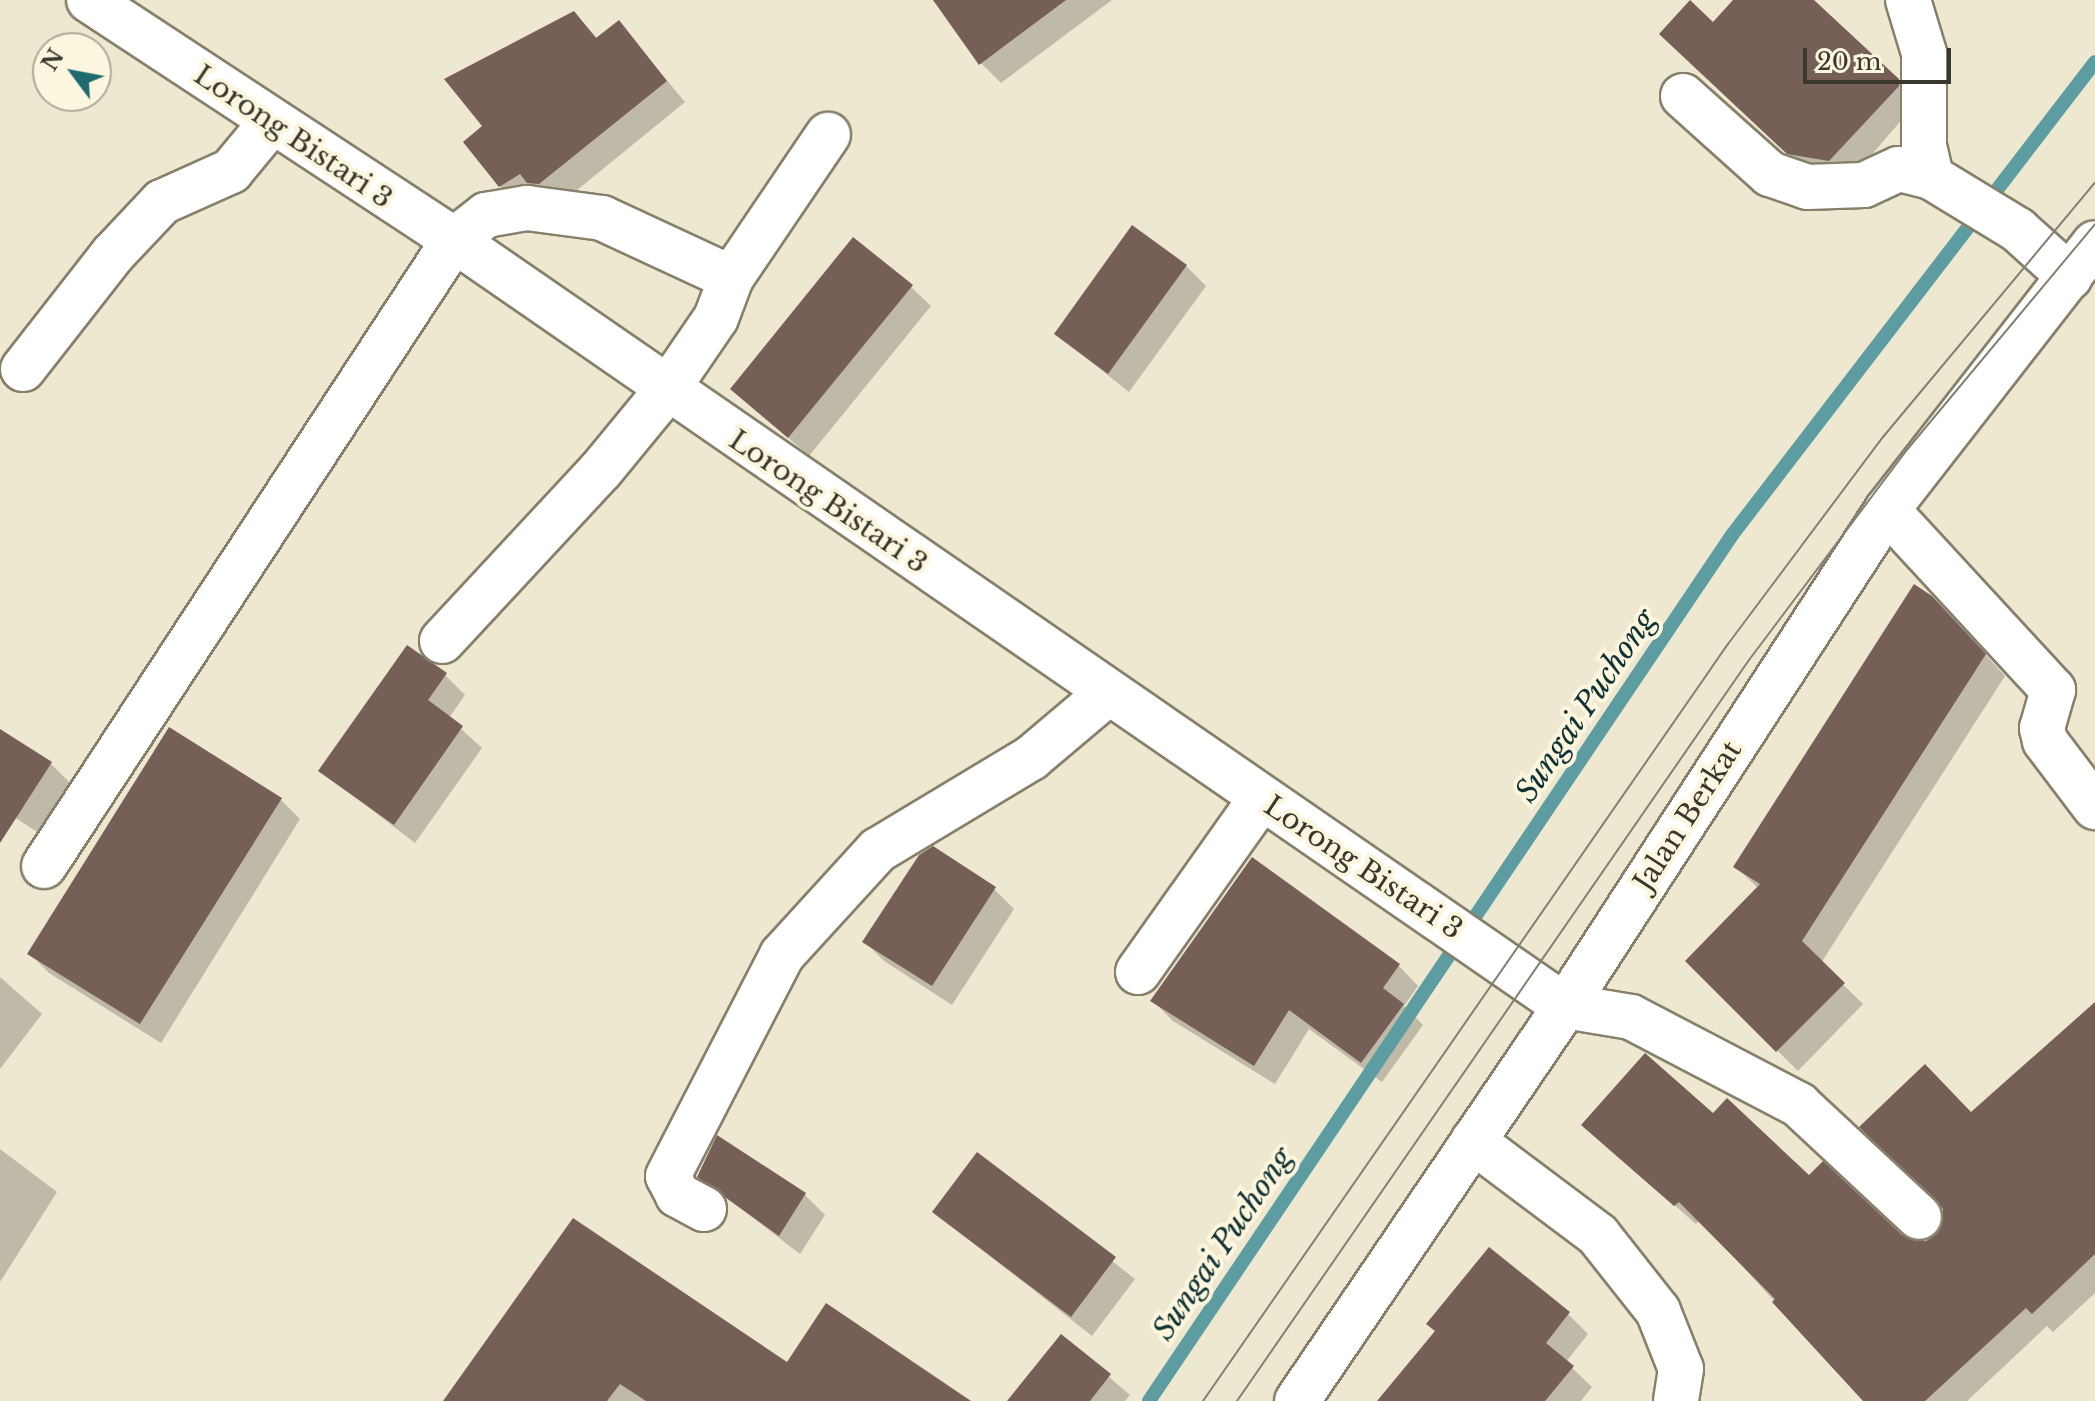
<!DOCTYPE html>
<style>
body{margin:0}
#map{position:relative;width:2095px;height:1401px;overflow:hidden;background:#efe8d1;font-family:"Libre Baskerville",serif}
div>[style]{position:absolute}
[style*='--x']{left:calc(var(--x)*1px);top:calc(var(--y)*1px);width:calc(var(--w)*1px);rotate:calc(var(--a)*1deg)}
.shadow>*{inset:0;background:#0003}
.stream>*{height:14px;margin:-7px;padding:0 7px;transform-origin:7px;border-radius:7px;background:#5d9da1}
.building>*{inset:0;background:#755f57}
.roads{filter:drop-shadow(2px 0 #86806b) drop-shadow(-2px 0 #86806b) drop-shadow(0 2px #86806b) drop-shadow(0 -2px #86806b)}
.minor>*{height:44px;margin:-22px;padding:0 22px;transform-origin:22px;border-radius:22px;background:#fff}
.tram>*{height:2px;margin:-1px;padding:0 1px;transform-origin:1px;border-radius:1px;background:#847f70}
span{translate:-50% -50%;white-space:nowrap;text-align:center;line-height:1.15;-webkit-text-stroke:8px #fcf6de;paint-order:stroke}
.street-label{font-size:28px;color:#3a372e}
.water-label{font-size:30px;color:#123335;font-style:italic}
.north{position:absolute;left:32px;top:32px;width:80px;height:80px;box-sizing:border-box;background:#fcf6de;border:2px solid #aeaa98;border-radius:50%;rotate:302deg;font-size:22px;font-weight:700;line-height:32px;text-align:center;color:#3a372e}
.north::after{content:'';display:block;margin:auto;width:28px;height:36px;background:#1e6a6e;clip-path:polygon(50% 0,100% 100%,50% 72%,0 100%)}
.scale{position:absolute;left:1803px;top:48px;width:148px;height:36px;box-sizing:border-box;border:4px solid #3a372e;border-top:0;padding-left:10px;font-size:24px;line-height:28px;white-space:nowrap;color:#3a372e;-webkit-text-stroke:6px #fcf6de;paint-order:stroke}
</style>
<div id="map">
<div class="shadow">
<i style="clip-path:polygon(942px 0,1112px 0,1001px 83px,981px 63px)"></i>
<i style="clip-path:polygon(1736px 0,1811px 0,1918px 101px,1850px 180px,1809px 173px,1682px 54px)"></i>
<i style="clip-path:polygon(574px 13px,598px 39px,619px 23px,685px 102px,560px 204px,521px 206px,500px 186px,484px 127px)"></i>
<i style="clip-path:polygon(1186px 266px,1206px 286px,1129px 392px,1056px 334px)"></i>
<i style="clip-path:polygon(911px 287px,931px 306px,809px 456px,732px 389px)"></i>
<i style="clip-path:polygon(1952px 618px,2005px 676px,1821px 963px,1863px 1004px,1798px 1071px,1687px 961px,1759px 889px,1736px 867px)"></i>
<i style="clip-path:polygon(445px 675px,465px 695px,449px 718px,482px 748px,415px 843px,321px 771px)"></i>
<i style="clip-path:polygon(0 731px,51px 764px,71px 784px,39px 833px,0 808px)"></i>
<i style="clip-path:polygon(280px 799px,300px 819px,161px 1043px,49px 973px,29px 953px)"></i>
<i style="clip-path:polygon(994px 889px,1014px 909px,952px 1005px,884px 961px,864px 941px)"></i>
<i style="clip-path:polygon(1399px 966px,1418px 986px,1404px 1006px,1423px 1025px,1382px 1082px,1309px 1029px,1275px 1084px,1173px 1021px,1153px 1001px)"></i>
<i style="clip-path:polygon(0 977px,42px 1014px,0 1069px)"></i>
<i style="clip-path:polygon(2095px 1005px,2095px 1293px,2053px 1332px,2047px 1326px,1967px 1401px,1866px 1401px,1700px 1220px,1696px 1224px,1583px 1125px,1713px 1116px,1901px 1237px,1926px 1243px,1940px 1235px,1971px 1114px)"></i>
<i style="clip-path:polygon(718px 1138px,805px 1195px,825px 1215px,800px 1254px,699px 1176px)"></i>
<i style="clip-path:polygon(0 1149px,57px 1192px,0 1282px)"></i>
<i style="clip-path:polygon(977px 1155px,1135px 1279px,1092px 1336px,934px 1212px)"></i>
<i style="clip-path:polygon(1568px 1314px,1588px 1334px,1566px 1362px,1592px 1387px,1581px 1401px,1380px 1401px)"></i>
<i style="clip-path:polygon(1061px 1336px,1130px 1395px,1125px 1401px,1022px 1401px)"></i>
<i style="clip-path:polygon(787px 1365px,968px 1401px,444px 1401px)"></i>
</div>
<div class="stream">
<i style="--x:1149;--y:1401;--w:1044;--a:-56.05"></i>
<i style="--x:1732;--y:535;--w:596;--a:-52.5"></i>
</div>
<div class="building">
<i style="clip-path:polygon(933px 0,1066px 0,979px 65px)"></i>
<i style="clip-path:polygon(1690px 0,1713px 22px,1733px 0,1814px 0,1899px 79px,1899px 86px,1829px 161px,1787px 154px,1659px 34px)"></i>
<i style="clip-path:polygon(574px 11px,596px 38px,619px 20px,667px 81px,539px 184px,527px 183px,520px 174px,499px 187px,463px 142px,482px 126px,444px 79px)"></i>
<i style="clip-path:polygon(1132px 225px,1187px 265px,1108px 374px,1054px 334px)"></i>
<i style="clip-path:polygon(853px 237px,913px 285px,788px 438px,730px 389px)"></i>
<i style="clip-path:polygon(1914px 584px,1932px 596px,1986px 654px,1802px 941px,1845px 983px,1776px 1052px,1685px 961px,1760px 884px,1733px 867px)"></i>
<i style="clip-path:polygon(407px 645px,447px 673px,428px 700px,463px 726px,394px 825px,318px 771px)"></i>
<i style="clip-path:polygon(169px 727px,282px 798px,140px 1024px,27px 954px)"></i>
<i style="clip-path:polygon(0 729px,52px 762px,0 843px)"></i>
<i style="clip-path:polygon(933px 846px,996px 887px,932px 986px,862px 942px,919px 855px)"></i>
<i style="clip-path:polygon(1252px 857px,1400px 964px,1383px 988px,1404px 1004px,1361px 1063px,1289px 1010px,1254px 1066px,1150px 1001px)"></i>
<i style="clip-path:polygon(2095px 1002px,2095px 1254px,2032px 1314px,2026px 1308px,1925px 1401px,1863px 1401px,1772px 1302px,1775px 1299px,1679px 1202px,1674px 1206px,1581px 1125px,1645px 1053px,1713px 1113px,1727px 1098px,1809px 1175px,1823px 1161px,1902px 1235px,1926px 1241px,1938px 1233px,1943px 1209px,1859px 1127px,1925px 1064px,1971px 1112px)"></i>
<i style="clip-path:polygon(717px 1135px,806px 1193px,779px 1236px,697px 1177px)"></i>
<i style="clip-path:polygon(977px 1152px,1116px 1257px,1071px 1317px,932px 1212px)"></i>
<i style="clip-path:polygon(573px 1218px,787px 1362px,826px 1303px,971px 1401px,646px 1401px,620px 1384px,607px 1401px,443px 1401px)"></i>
<i style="clip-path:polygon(1489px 1247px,1570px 1312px,1546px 1343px,1574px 1366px,1545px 1401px,1377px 1401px,1435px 1331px,1426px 1324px)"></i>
<i style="clip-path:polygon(1061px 1334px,1111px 1374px,1090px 1401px,1007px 1401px)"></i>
</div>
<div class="roads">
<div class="minor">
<i style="--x:89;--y:0;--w:437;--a:33.3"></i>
<i style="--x:454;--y:240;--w:1349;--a:34.59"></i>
<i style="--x:1565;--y:1006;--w:67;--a:9.5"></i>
<i style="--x:1631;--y:1017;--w:190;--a:27.6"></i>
<i style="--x:1799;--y:1105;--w:164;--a:43"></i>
<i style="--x:1908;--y:0;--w:55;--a:73.2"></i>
<i style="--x:1924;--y:53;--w:93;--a:90"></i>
<i style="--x:1924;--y:146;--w:32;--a:77"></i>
<i style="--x:1683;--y:96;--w:117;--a:41.9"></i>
<i style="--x:1770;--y:174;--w:39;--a:19"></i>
<i style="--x:1807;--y:187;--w:57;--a:-2"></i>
<i style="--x:1864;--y:185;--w:38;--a:-25"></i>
<i style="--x:1899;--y:169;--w:33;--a:14"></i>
<i style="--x:1931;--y:177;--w:102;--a:31.3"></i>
<i style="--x:2018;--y:230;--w:70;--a:42.1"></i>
<i style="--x:23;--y:369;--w:145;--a:-52"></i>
<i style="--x:112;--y:255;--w:73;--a:-46.7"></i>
<i style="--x:162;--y:202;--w:76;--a:-24.2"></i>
<i style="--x:231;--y:171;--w:61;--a:-50.3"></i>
<i style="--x:1887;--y:510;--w:245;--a:47.3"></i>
<i style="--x:2053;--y:690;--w:40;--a:106"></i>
<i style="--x:2042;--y:728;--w:13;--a:77"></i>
<i style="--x:2045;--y:741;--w:83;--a:52.9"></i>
<i style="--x:442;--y:641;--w:233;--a:-47.1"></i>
<i style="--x:601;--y:470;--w:102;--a:-50.6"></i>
<i style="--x:666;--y:391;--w:88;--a:-55.6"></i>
<i style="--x:716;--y:318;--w:43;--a:-69.4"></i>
<i style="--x:731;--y:278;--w:173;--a:-55.9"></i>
<i style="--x:44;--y:866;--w:748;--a:-56.78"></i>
<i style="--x:454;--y:240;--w:41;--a:-38"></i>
<i style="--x:486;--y:215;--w:42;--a:-9.7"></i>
<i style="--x:527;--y:208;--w:76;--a:7.6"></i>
<i style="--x:602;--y:218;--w:142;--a:24.9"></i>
<i style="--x:1138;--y:972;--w:213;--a:-54.7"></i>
<i style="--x:1473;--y:1141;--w:156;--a:36.9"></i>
<i style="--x:1598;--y:1235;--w:97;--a:51.7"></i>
<i style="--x:1658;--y:1311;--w:62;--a:68.4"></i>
<i style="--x:1681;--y:1369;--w:32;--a:99"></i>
<i style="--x:704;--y:1209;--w:30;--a:-152"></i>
<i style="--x:678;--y:1195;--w:21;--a:-118"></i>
<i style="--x:668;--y:1176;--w:249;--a:-62.7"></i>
<i style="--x:782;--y:955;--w:142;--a:-47.6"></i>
<i style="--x:878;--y:850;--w:179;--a:-31"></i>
<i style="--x:1031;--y:758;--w:101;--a:-40.2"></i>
<i style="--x:1297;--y:1401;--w:477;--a:-55.8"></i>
<i style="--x:1565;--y:1006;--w:591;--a:-57.01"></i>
<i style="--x:1887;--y:510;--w:338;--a:-52.1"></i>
</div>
</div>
<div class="tram">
<i style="--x:1203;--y:1401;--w:921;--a:-55.26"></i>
<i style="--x:1728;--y:644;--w:259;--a:-53.2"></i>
<i style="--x:1883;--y:437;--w:331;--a:-50.2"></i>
<i style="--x:1237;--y:1401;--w:901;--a:-55.36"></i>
<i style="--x:1749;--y:660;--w:261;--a:-53.1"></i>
<i style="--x:1906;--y:451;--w:295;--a:-50.2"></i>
</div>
<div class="street-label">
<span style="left:293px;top:137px;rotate:34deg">Lorong Bistari 3</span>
<span style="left:828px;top:502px;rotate:34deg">Lorong Bistari 3</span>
<span style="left:1688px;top:816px;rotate:-57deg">Jalan Berkat</span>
<span style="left:1363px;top:868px;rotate:34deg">Lorong Bistari 3</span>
</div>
<div class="water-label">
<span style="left:1586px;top:706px;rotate:-56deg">Sungai Puchong</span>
<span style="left:1223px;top:1244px;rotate:-56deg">Sungai Puchong</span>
</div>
<div class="north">N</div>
<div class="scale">20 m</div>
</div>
